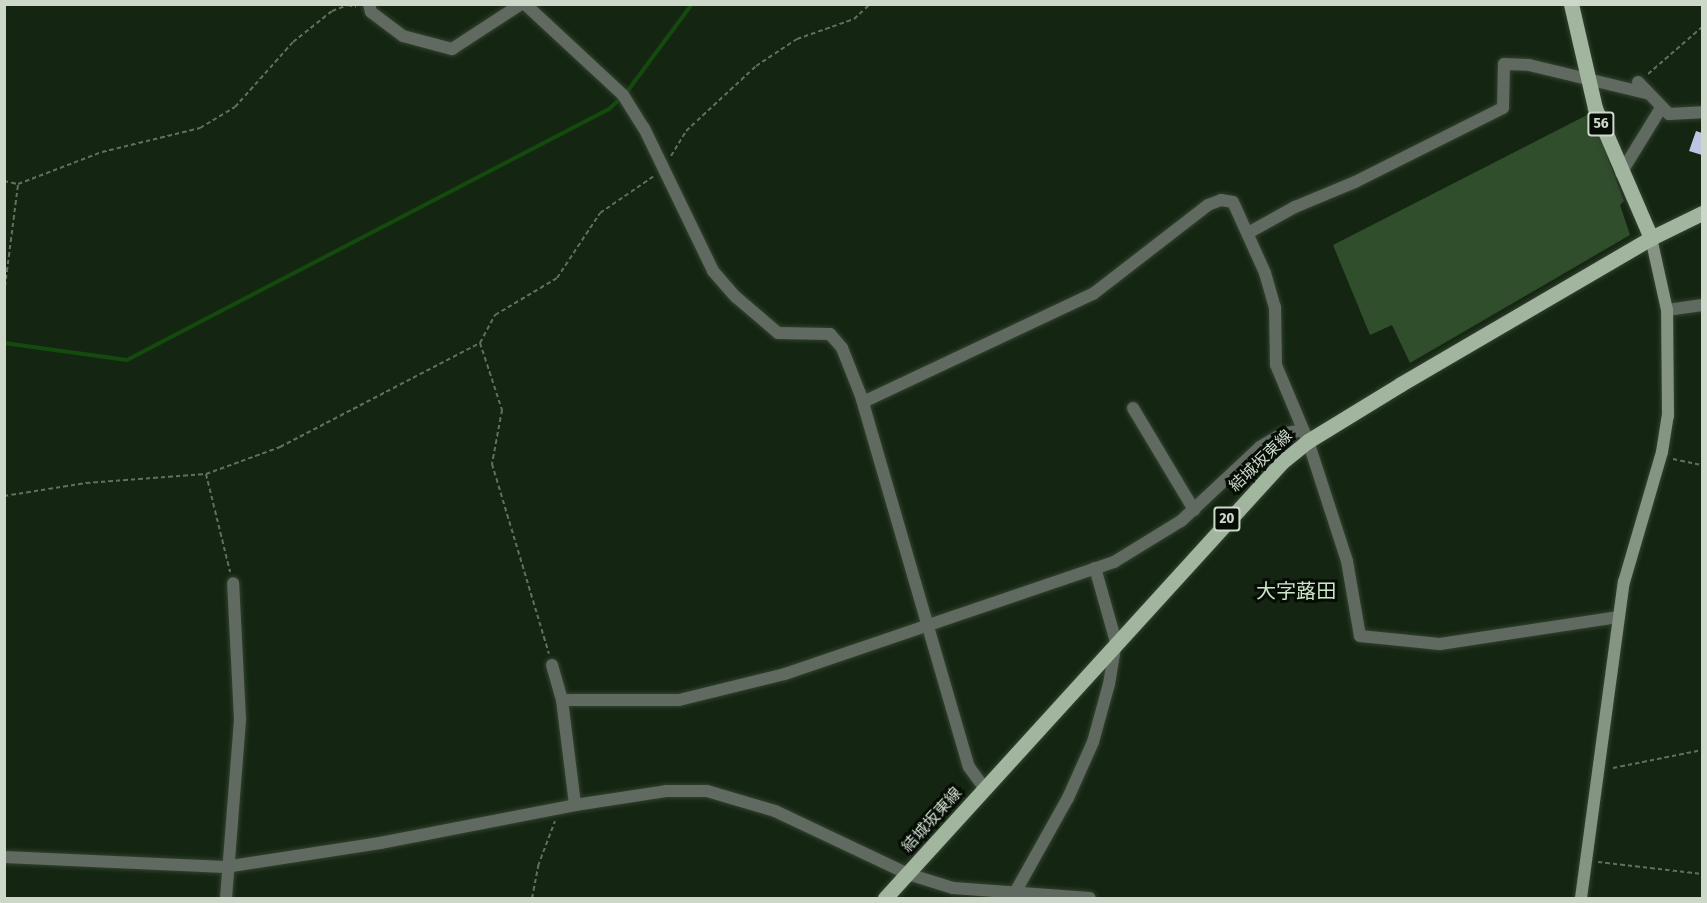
<!DOCTYPE html>
<html>
<head>
<meta charset="utf-8">
<style>
	body { margin:0 }
	#map { position:relative; width:1707px; height:903px; overflow:hidden; background:#142612; font-family:"Fira Sans Condensed","Noto Sans JP",sans-serif }
	div>[style] { position:absolute }
	.green>* { inset:0; background:#304d2c }
	.stream>* { height:4px; margin:-2px; padding:0 2px; transform-origin:2px; border-radius:2px; background:#144a0e }
	.building>* { inset:0; background:#bfc4e3 }
	.path>* { height:2px; margin-top:-1px; transform-origin:0; background:repeating-linear-gradient(90deg,#606f5e 0 4.5px,transparent 0 7.5px) }
	.roads { filter:drop-shadow(0 0 2px #324230) drop-shadow(0 0 2px #324230) }
	.street>* { height:12px; margin:-6px; padding:0 6px; transform-origin:6px; border-radius:6px; background:#616a60 }
	.secondary>* { height:12px; margin:-6px; padding:0 6px; transform-origin:6px; border-radius:6px; background:#859483 }
	.primary>* { height:15px; margin:-7.5px; padding:0 7.5px; transform-origin:7.5px; border-radius:7.5px; background:#a2b59f }
	span { translate:-50% -50%; white-space:nowrap; text-align:center; line-height:1.15; -webkit-text-stroke:6px #060d05; paint-order:stroke }
	.shield-label span { padding:2px 4px; background:#060d05; border:2px solid; border-radius:4px; -webkit-text-stroke-width:0 }
	.shield-label { font-size:15px; color:#cdd8cb; font-weight:700 }
	.street-label { font-size:16px; color:#cdd8cb }
	.quarter-label { font-size:20px; color:#cde5ca }
	.frame { position:absolute; inset:0; border:6px solid #cdd8cb; pointer-events:none }
</style>
</head>
<body>
<div id="map">
	<div class="green">
		<i style="clip-path:polygon(1591px 113px,1624px 201px,1620px 205px,1630px 235px,1410px 363px,1392px 325px,1370px 335px,1333px 245px)"></i>
	</div>
	<div class="stream">
		<i style="left:626px;top:93px;width:111px;rotate:-53.4deg"></i>
		<i style="left:4px;top:343px;width:124px;rotate:7.9deg"></i>
		<i style="left:127px;top:360px;width:543px;rotate:-27.51deg"></i>
		<i style="left:609px;top:109px;width:16px;rotate:-43deg"></i>
	</div>
	<div class="building">
		<i style="clip-path:polygon(1696px 131px,1702px 133px,1702px 155px,1689px 151px)"></i>
	</div>
	<div class="path">
		<i style="left:1648px;top:74px;width:72px;rotate:-41deg"></i>
		<i style="left:671px;top:156px;width:29px;rotate:-59deg"></i>
		<i style="left:686px;top:131px;width:96px;rotate:-42.9deg"></i>
		<i style="left:756px;top:66px;width:49px;rotate:-33.4deg"></i>
		<i style="left:797px;top:39px;width:60px;rotate:-19.3deg"></i>
		<i style="left:854px;top:19px;width:22px;rotate:-43deg"></i>
		<i style="left:4px;top:181px;width:14px;rotate:12deg"></i>
		<i style="left:18px;top:184px;width:90px;rotate:-20.9deg"></i>
		<i style="left:102px;top:152px;width:101px;rotate:-13.8deg"></i>
		<i style="left:200px;top:128px;width:41px;rotate:-31deg"></i>
		<i style="left:235px;top:107px;width:87px;rotate:-48.3deg"></i>
		<i style="left:293px;top:42px;width:50px;rotate:-38.5deg"></i>
		<i style="left:332px;top:11px;width:17px;rotate:-21deg"></i>
		<i style="left:348px;top:5px;width:8px;rotate:14deg"></i>
		<i style="left:4px;top:294px;width:111px;rotate:-82.7deg"></i>
		<i style="left:480px;top:343px;width:71px;rotate:71.8deg"></i>
		<i style="left:502px;top:410px;width:55px;rotate:100.5deg"></i>
		<i style="left:492px;top:464px;width:198px;rotate:73.3deg"></i>
		<i style="left:1673px;top:459px;width:30px;rotate:12deg"></i>
		<i style="left:206px;top:474px;width:101px;rotate:76.2deg"></i>
		<i style="left:4px;top:496px;width:83px;rotate:-9deg"></i>
		<i style="left:86px;top:483px;width:120px;rotate:-4.3deg"></i>
		<i style="left:206px;top:474px;width:79px;rotate:-20deg"></i>
		<i style="left:280px;top:447px;width:225px;rotate:-27.5deg"></i>
		<i style="left:480px;top:343px;width:32px;rotate:-62deg"></i>
		<i style="left:495px;top:315px;width:72px;rotate:-30.8deg"></i>
		<i style="left:557px;top:278px;width:78px;rotate:-56.5deg"></i>
		<i style="left:600px;top:213px;width:65px;rotate:-34.4deg"></i>
		<i style="left:1613px;top:768px;width:91px;rotate:-11.4deg"></i>
		<i style="left:1598px;top:862px;width:105px;rotate:6.6deg"></i>
		<i style="left:532px;top:898px;width:33px;rotate:-79deg"></i>
		<i style="left:538px;top:866px;width:48px;rotate:-69.3deg"></i>
	</div>
	<div class="roads">
		<div class="street">
			<i style="left:369px;top:4px;width:8px;rotate:76deg"></i>
			<i style="left:371px;top:12px;width:40px;rotate:37deg"></i>
			<i style="left:403px;top:36px;width:51px;rotate:14.9deg"></i>
			<i style="left:452px;top:49px;width:82px;rotate:-33.1deg"></i>
			<i style="left:525px;top:4px;width:134px;rotate:42.9deg"></i>
			<i style="left:623px;top:95px;width:39px;rotate:58deg"></i>
			<i style="left:644px;top:128px;width:159px;rotate:64.2deg"></i>
			<i style="left:713px;top:271px;width:35px;rotate:49deg"></i>
			<i style="left:736px;top:297px;width:55px;rotate:40.6deg"></i>
			<i style="left:778px;top:333px;width:52px;rotate:1.1deg"></i>
			<i style="left:830px;top:334px;width:18px;rotate:49deg"></i>
			<i style="left:842px;top:348px;width:52px;rotate:68.4deg"></i>
			<i style="left:861px;top:396px;width:386px;rotate:73.8deg"></i>
			<i style="left:969px;top:767px;width:26px;rotate:54deg"></i>
			<i style="left:1638px;top:82px;width:45px;rotate:45.9deg"></i>
			<i style="left:1669px;top:114px;width:33px;rotate:-3deg"></i>
			<i style="left:1621px;top:173px;width:76px;rotate:-58.4deg"></i>
			<i style="left:1248px;top:233px;width:54px;rotate:-29deg"></i>
			<i style="left:1295px;top:207px;width:65px;rotate:-22.6deg"></i>
			<i style="left:1355px;top:182px;width:165px;rotate:-26.6deg"></i>
			<i style="left:1503px;top:108px;width:44px;rotate:-88.7deg"></i>
			<i style="left:1504px;top:64px;width:25px;rotate:2deg"></i>
			<i style="left:1529px;top:65px;width:120px;rotate:13.5deg"></i>
			<i style="left:1667px;top:310px;width:35px;rotate:-8deg"></i>
			<i style="left:863px;top:402px;width:254px;rotate:-25.2deg"></i>
			<i style="left:1093px;top:294px;width:145px;rotate:-37.7deg"></i>
			<i style="left:1208px;top:205px;width:14px;rotate:-21deg"></i>
			<i style="left:1221px;top:200px;width:12px;rotate:9deg"></i>
			<i style="left:1233px;top:202px;width:78px;rotate:65.7deg"></i>
			<i style="left:1265px;top:273px;width:35px;rotate:74deg"></i>
			<i style="left:1275px;top:307px;width:58px;rotate:89deg"></i>
			<i style="left:1276px;top:365px;width:82px;rotate:67.2deg"></i>
			<i style="left:1308px;top:441px;width:126px;rotate:72deg"></i>
			<i style="left:1347px;top:561px;width:76px;rotate:80.2deg"></i>
			<i style="left:1360px;top:636px;width:80px;rotate:5.7deg"></i>
			<i style="left:1440px;top:644px;width:181px;rotate:-8.6deg"></i>
			<i style="left:1133px;top:408px;width:119px;rotate:59.1deg"></i>
			<i style="left:552px;top:665px;width:36px;rotate:74deg"></i>
			<i style="left:562px;top:700px;width:106px;rotate:82.9deg"></i>
			<i style="left:562px;top:700px;width:117px"></i>
			<i style="left:679px;top:700px;width:109px;rotate:-13.8deg"></i>
			<i style="left:785px;top:674px;width:348px;rotate:-18.8deg"></i>
			<i style="left:1114px;top:562px;width:79px;rotate:-31.5deg"></i>
			<i style="left:1181px;top:521px;width:108px;rotate:-43.1deg"></i>
			<i style="left:1260px;top:447px;width:26px;rotate:-31deg"></i>
			<i style="left:1282px;top:434px;width:21px;rotate:-11deg"></i>
			<i style="left:4px;top:857px;width:221px;rotate:2.6deg"></i>
			<i style="left:225px;top:867px;width:157px;rotate:-8.8deg"></i>
			<i style="left:380px;top:843px;width:199px;rotate:-11deg"></i>
			<i style="left:575px;top:805px;width:92px;rotate:-8.7deg"></i>
			<i style="left:666px;top:791px;width:41px"></i>
			<i style="left:707px;top:791px;width:71px;rotate:16.4deg"></i>
			<i style="left:775px;top:811px;width:147px;rotate:25.3deg"></i>
			<i style="left:908px;top:874px;width:47px;rotate:17.3deg"></i>
			<i style="left:953px;top:888px;width:137px;rotate:4.2deg"></i>
			<i style="left:226px;top:898px;width:180px;rotate:-85.5deg"></i>
			<i style="left:240px;top:719px;width:136px;rotate:-92.9deg"></i>
			<i style="left:1012px;top:898px;width:115px;rotate:-60.8deg"></i>
			<i style="left:1068px;top:798px;width:61px;rotate:-65.9deg"></i>
			<i style="left:1093px;top:742px;width:60px;rotate:-74.6deg"></i>
			<i style="left:1109px;top:684px;width:43px;rotate:-80.5deg"></i>
			<i style="left:1116px;top:642px;width:77px;rotate:-105.8deg"></i>
		</div>
		<div class="secondary">
			<i style="left:1581px;top:898px;width:319px;rotate:-82.3deg"></i>
			<i style="left:1624px;top:582px;width:135px;rotate:-73.7deg"></i>
			<i style="left:1662px;top:452px;width:36px;rotate:-81deg"></i>
			<i style="left:1668px;top:416px;width:106px;rotate:-90.5deg"></i>
			<i style="left:1667px;top:310px;width:74px;rotate:-102.5deg"></i>
		</div>
		<div class="primary">
			<i style="left:1571px;top:4px;width:107px;rotate:77deg"></i>
			<i style="left:1595px;top:108px;width:142px;rotate:66.7deg"></i>
			<i style="left:885px;top:898px;width:590px;rotate:-47.68deg"></i>
			<i style="left:1282px;top:462px;width:33px;rotate:-39deg"></i>
			<i style="left:1308px;top:441px;width:109px;rotate:-31.5deg"></i>
			<i style="left:1401px;top:384px;width:290px;rotate:-30.3deg"></i>
			<i style="left:1651px;top:238px;width:57px;rotate:-26.1deg"></i>
		</div>
	</div>
	<div class="shield-label">
		<span style="left:1601px;top:124px">56</span>
		<span style="left:1227px;top:519px">20</span>
	</div>
	<div class="street-label">
		<span style="left:1261px;top:461px;rotate:-44deg">結城坂東線</span>
		<span style="left:932px;top:820px;rotate:-48deg">結城坂東線</span>
	</div>
	<div class="quarter-label">
		<span style="left:1296px;top:591px">大字蕗田</span>
	</div>
	<div class="frame"></div>
</div>
</body>
</html>
